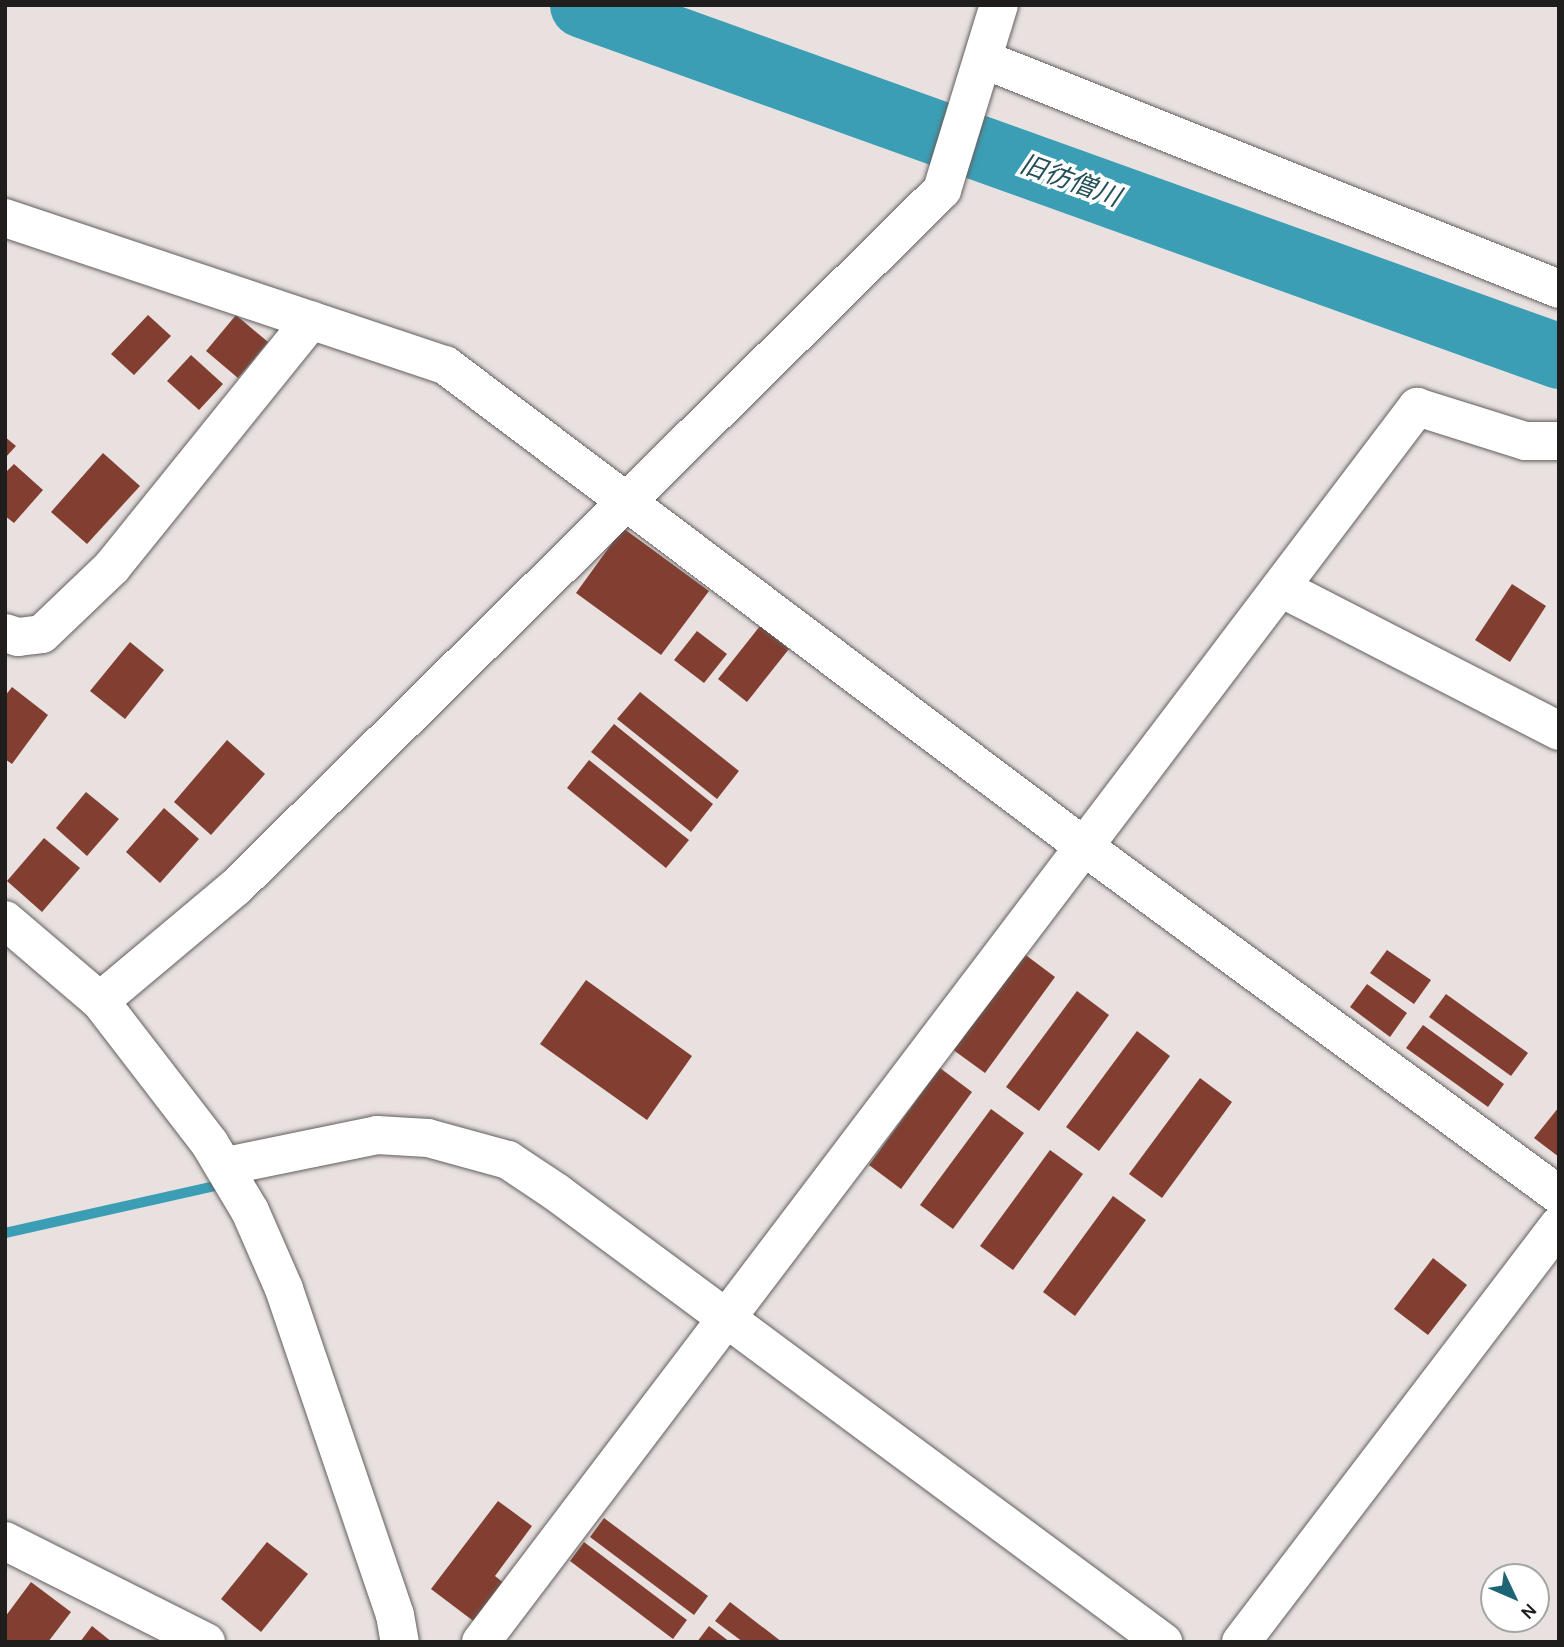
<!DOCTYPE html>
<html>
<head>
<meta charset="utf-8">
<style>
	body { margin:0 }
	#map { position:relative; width:1564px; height:1647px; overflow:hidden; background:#e8e1e0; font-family:Karla,"Noto Sans JP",sans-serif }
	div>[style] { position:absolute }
	.stream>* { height:10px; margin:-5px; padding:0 5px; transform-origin:5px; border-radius:5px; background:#3b9eb5 }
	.river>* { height:65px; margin:-32.5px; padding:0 32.5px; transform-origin:32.5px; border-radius:32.5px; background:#3b9eb5 }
	.building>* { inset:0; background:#823f31 }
	.roads { filter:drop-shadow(0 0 2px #645f5e) drop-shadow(0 0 2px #645f5e) }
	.minor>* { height:38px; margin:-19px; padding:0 19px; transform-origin:19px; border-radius:19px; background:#fff }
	span { translate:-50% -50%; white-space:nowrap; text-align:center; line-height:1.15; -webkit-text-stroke:7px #fff; paint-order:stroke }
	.water-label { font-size:26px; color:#25505a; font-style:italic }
	.frame { position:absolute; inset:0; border:7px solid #201e1d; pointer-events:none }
	.north { position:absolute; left:1480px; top:1563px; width:70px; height:70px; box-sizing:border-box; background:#fff; border:2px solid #a6a5a5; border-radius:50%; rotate:134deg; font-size:19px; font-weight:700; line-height:28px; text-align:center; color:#201e1d }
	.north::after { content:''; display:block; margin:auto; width:24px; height:32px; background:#1d6474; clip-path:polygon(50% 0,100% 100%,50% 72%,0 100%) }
</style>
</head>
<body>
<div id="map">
	<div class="stream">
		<i style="left:5px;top:1233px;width:225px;rotate:-12.6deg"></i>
	</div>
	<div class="river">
		<i style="left:582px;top:5px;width:1038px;rotate:19.76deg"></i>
	</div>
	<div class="building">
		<i style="clip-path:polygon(148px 315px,171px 336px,134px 375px,111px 354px)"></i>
		<i style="clip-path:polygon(236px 315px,268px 342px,238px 378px,206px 351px)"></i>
		<i style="clip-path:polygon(191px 355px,223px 384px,199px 410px,167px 381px)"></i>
		<i style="clip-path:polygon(5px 437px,16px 446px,5px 458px)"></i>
		<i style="clip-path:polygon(103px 453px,140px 486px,87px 544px,51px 512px)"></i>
		<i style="clip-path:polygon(14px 464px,43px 490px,14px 523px,5px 516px,5px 473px)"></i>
		<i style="clip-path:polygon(623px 528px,709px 591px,661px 655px,576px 593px)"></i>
		<i style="clip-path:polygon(1512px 584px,1546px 606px,1510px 662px,1475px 640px)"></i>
		<i style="clip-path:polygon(760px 626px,789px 649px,747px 702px,718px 679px)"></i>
		<i style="clip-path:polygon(697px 631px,727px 654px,704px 683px,674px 660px)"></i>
		<i style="clip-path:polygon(130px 642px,164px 670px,125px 719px,90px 691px)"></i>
		<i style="clip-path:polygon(12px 687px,48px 715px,12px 764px,5px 759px,5px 696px)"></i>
		<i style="clip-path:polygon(640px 692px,739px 771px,717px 799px,617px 719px)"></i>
		<i style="clip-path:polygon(614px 724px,713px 804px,691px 832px,591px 752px)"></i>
		<i style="clip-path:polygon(227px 740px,265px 774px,211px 835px,174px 802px)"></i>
		<i style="clip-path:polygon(589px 760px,689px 840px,666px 868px,567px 788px)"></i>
		<i style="clip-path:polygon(86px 792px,119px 819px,87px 856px,56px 828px)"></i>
		<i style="clip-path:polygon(164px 808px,199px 839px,160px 883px,126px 852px)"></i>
		<i style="clip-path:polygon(44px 838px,80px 868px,42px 912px,7px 881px)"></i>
		<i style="clip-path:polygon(1387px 950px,1431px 980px,1414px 1004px,1370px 973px)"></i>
		<i style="clip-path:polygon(1023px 953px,1055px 977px,985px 1073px,952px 1049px)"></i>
		<i style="clip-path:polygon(586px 980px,692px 1056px,647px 1120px,540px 1044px)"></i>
		<i style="clip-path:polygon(1367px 984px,1407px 1013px,1390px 1037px,1350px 1007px)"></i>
		<i style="clip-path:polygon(1077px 991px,1109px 1015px,1039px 1111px,1006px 1087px)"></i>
		<i style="clip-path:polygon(1446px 994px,1528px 1053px,1511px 1076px,1429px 1017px)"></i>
		<i style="clip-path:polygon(1423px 1025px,1504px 1084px,1488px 1107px,1406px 1048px)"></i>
		<i style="clip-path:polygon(1137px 1031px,1170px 1056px,1099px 1151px,1066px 1127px)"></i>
		<i style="clip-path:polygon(940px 1068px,972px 1092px,901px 1189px,869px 1165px)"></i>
		<i style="clip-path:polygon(1200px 1078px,1232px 1102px,1162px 1198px,1129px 1174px)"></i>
		<i style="clip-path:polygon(1559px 1107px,1559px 1157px,1534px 1138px)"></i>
		<i style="clip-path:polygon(991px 1109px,1024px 1133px,953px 1229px,920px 1205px)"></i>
		<i style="clip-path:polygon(1050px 1150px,1083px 1174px,1013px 1270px,980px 1246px)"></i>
		<i style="clip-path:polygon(1113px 1196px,1146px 1220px,1075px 1316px,1043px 1292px)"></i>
		<i style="clip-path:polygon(1433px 1258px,1467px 1285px,1428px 1335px,1394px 1309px)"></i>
		<i style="clip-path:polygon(498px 1501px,532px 1526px,495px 1576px,505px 1584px,476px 1623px,431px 1589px)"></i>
		<i style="clip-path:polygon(604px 1518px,708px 1596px,694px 1615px,590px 1537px)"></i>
		<i style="clip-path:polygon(267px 1542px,308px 1574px,261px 1632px,221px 1599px)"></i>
		<i style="clip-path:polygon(584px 1542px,687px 1620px,673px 1639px,570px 1561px)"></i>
		<i style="clip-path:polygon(31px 1582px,71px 1612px,48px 1642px,5px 1642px,5px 1617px)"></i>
		<i style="clip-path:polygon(730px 1602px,782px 1642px,743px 1642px,715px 1621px)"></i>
		<i style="clip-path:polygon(92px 1626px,112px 1642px,80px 1642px)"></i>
		<i style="clip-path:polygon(709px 1626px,730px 1642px,697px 1642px)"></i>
	</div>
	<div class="roads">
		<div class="minor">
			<i style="left:985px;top:60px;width:618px;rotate:21.75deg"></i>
			<i style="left:5px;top:218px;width:464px;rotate:18.5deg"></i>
			<i style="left:445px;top:365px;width:798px;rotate:37deg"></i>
			<i style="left:1082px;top:845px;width:592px;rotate:36.27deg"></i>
			<i style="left:1281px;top:588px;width:313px;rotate:27.2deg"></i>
			<i style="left:5px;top:633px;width:14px;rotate:17deg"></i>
			<i style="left:18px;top:637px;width:24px;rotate:-7deg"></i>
			<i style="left:42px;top:634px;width:97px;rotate:-43.7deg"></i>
			<i style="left:112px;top:567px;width:317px;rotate:-51.1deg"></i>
			<i style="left:5px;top:920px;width:125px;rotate:40.5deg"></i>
			<i style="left:100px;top:1001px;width:180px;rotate:52.4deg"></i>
			<i style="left:210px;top:1144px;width:78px;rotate:59.2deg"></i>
			<i style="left:250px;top:1211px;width:85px;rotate:66.4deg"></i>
			<i style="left:284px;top:1289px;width:344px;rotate:71.2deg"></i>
			<i style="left:395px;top:1615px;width:27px;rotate:80deg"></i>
			<i style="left:100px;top:1001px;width:177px;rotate:-40deg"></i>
			<i style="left:236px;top:887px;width:992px;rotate:-44.63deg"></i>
			<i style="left:942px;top:190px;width:194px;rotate:-72.9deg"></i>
			<i style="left:226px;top:1166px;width:154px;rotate:-11.6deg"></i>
			<i style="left:377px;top:1135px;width:51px;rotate:3.4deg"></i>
			<i style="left:428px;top:1138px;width:83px;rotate:15.4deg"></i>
			<i style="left:508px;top:1160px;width:58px;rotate:33.7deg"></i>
			<i style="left:556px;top:1192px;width:756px;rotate:36.55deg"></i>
			<i style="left:5px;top:1541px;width:225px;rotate:26.7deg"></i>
			<i style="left:481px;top:1642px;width:1550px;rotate:-52.84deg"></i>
			<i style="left:1417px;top:407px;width:113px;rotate:17.5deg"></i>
			<i style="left:1525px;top:441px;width:34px"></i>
			<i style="left:1241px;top:1642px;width:524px;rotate:-52.67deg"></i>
		</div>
	</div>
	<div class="water-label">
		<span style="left:1070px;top:181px;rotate:20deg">旧彷僧川</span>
	</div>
	<div class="frame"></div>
	<div class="north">N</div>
</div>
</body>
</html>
